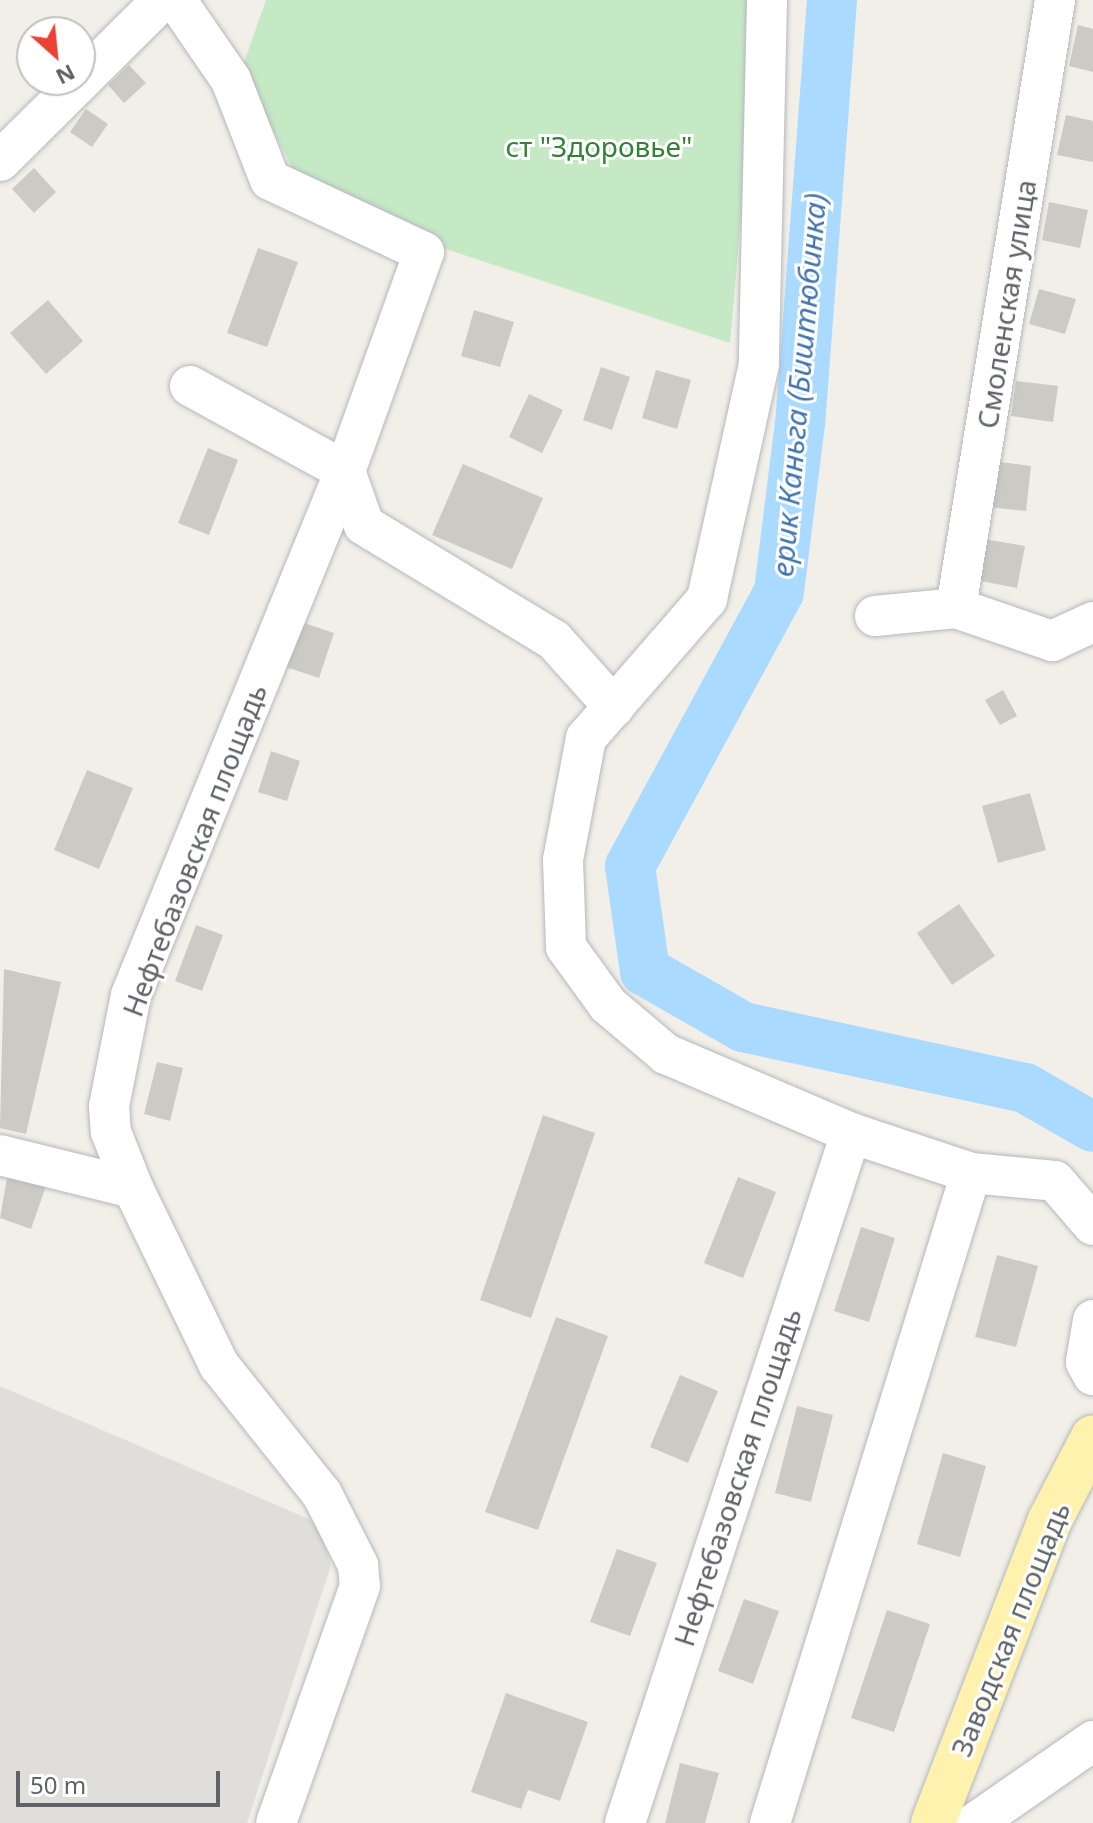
<!DOCTYPE html>
<html>
<head>
<meta charset="utf-8">
<style>
	body { margin:0 }
	#map { position:relative; width:1093px; height:1823px; overflow:hidden; background:#f1efe8; font-family:"Noto Sans",sans-serif }
	div>[style] { position:absolute }
	.industrial>* { inset:0; background:#e0deda }
	.green>* { inset:0; background:#c5e8c5 }
	.river>* { height:50px; margin:-25px; padding:0 25px; transform-origin:25px; border-radius:25px; background:#aadaff }
	.building>* { inset:0; background:#cccac5 }
	.roads { filter:drop-shadow(0 0 2px #b5b8bc) drop-shadow(0 0 2px #b5b8bc) }
	.minor>* { height:40px; margin:-20px; padding:0 20px; transform-origin:20px; border-radius:20px; background:#fff }
	.major>* { height:44px; margin:-22px; padding:0 22px; transform-origin:22px; border-radius:22px; background:#fff2af }
	span { translate:-50% -50%; white-space:nowrap; text-align:center; line-height:1.15; -webkit-text-stroke:6px #fff; paint-order:stroke }
	.park-label { font-size:28px; color:#348238 }
	.street-label { font-size:28px; color:#5f6368 }
	.water-label { font-size:30px; color:#4174aa; font-style:italic }
	.north { position:absolute; left:16px; top:16px; width:80px; height:80px; box-sizing:border-box; background:#fff; border:2px solid #bfc1c3; border-radius:50%; rotate:153deg; font-size:22px; font-weight:700; line-height:32px; text-align:center; color:#5f6368 }
	.north::after { content:''; display:block; margin:auto; width:28px; height:36px; background:#ea4335; clip-path:polygon(50% 0,100% 100%,50% 72%,0 100%) }
	.scale { position:absolute; left:16px; top:1771px; width:204px; height:36px; box-sizing:border-box; border:4px solid #5f6368; border-top:0; padding-left:10px; font-size:24px; line-height:28px; white-space:nowrap; color:#5f6368; -webkit-text-stroke:6px #fff; paint-order:stroke }
</style>
</head>
<body>
<div id="map">
	<div class="industrial">
		<i style="clip-path:polygon(0 1386px,318px 1523px,331px 1565px,247px 1823px,0 1823px)"></i>
	</div>
	<div class="green">
		<i style="clip-path:polygon(266px 0,760px 0,730px 343px,310px 204px,242px 68px)"></i>
	</div>
	<div class="river">
		<i style="left:832px;top:0;width:424px;rotate:94.3deg"></i>
		<i style="left:800px;top:423px;width:170px;rotate:97.1deg"></i>
		<i style="left:779px;top:592px;width:312px;rotate:118.5deg"></i>
		<i style="left:630px;top:866px;width:106px;rotate:81.9deg"></i>
		<i style="left:645px;top:971px;width:113px;rotate:29.7deg"></i>
		<i style="left:743px;top:1027px;width:289px;rotate:12.2deg"></i>
		<i style="left:1025px;top:1088px;width:78px;rotate:29.8deg"></i>
	</div>
	<div class="building">
		<i style="clip-path:polygon(1078px 25px,1093px 29px,1093px 72px,1069px 66px)"></i>
		<i style="clip-path:polygon(129px 65px,146px 83px,124px 103px,108px 85px)"></i>
		<i style="clip-path:polygon(86px 109px,108px 124px,92px 147px,70px 132px)"></i>
		<i style="clip-path:polygon(1066px 115px,1093px 121px,1093px 162px,1057px 155px)"></i>
		<i style="clip-path:polygon(34px 168px,56px 192px,34px 213px,12px 189px)"></i>
		<i style="clip-path:polygon(1049px 202px,1088px 210px,1080px 248px,1042px 240px)"></i>
		<i style="clip-path:polygon(258px 248px,298px 262px,267px 347px,227px 333px)"></i>
		<i style="clip-path:polygon(1039px 289px,1076px 299px,1065px 334px,1029px 324px)"></i>
		<i style="clip-path:polygon(48px 300px,83px 341px,46px 374px,10px 333px)"></i>
		<i style="clip-path:polygon(474px 310px,514px 322px,500px 367px,461px 356px)"></i>
		<i style="clip-path:polygon(601px 367px,630px 377px,612px 430px,583px 420px)"></i>
		<i style="clip-path:polygon(656px 370px,691px 380px,677px 429px,642px 418px)"></i>
		<i style="clip-path:polygon(1016px 381px,1058px 386px,1053px 422px,1011px 416px)"></i>
		<i style="clip-path:polygon(529px 394px,563px 410px,542px 453px,509px 437px)"></i>
		<i style="clip-path:polygon(208px 448px,238px 460px,209px 535px,178px 523px)"></i>
		<i style="clip-path:polygon(992px 461px,1031px 466px,1026px 511px,987px 507px)"></i>
		<i style="clip-path:polygon(463px 464px,543px 498px,512px 569px,432px 535px)"></i>
		<i style="clip-path:polygon(984px 539px,1025px 546px,1017px 588px,976px 580px)"></i>
		<i style="clip-path:polygon(301px 622px,334px 633px,319px 678px,286px 667px)"></i>
		<i style="clip-path:polygon(1003px 690px,1017px 716px,1000px 725px,985px 700px)"></i>
		<i style="clip-path:polygon(271px 751px,300px 761px,287px 801px,258px 792px)"></i>
		<i style="clip-path:polygon(87px 770px,133px 788px,99px 869px,54px 850px)"></i>
		<i style="clip-path:polygon(1030px 793px,1046px 850px,998px 863px,982px 806px)"></i>
		<i style="clip-path:polygon(959px 904px,995px 956px,952px 985px,917px 933px)"></i>
		<i style="clip-path:polygon(196px 925px,223px 935px,202px 991px,175px 981px)"></i>
		<i style="clip-path:polygon(4px 969px,61px 982px,26px 1134px,0 1128px)"></i>
		<i style="clip-path:polygon(157px 1062px,183px 1068px,170px 1121px,144px 1114px)"></i>
		<i style="clip-path:polygon(543px 1115px,595px 1133px,531px 1318px,480px 1300px)"></i>
		<i style="clip-path:polygon(8px 1172px,46px 1186px,31px 1229px,0 1218px)"></i>
		<i style="clip-path:polygon(738px 1177px,776px 1192px,743px 1278px,704px 1263px)"></i>
		<i style="clip-path:polygon(861px 1227px,895px 1238px,869px 1322px,834px 1311px)"></i>
		<i style="clip-path:polygon(997px 1255px,1038px 1266px,1016px 1347px,975px 1337px)"></i>
		<i style="clip-path:polygon(556px 1317px,608px 1336px,538px 1530px,485px 1512px)"></i>
		<i style="clip-path:polygon(680px 1375px,718px 1391px,688px 1463px,650px 1447px)"></i>
		<i style="clip-path:polygon(797px 1406px,833px 1415px,811px 1502px,775px 1493px)"></i>
		<i style="clip-path:polygon(943px 1453px,986px 1466px,960px 1557px,917px 1544px)"></i>
		<i style="clip-path:polygon(617px 1549px,657px 1563px,630px 1636px,590px 1622px)"></i>
		<i style="clip-path:polygon(744px 1599px,779px 1611px,753px 1684px,718px 1671px)"></i>
		<i style="clip-path:polygon(887px 1610px,930px 1624px,894px 1732px,851px 1718px)"></i>
		<i style="clip-path:polygon(506px 1693px,588px 1722px,560px 1801px,528px 1790px,521px 1809px,471px 1792px)"></i>
		<i style="clip-path:polygon(680px 1763px,719px 1773px,705px 1823px,665px 1823px)"></i>
	</div>
	<div class="roads">
		<div class="minor">
			<i style="left:176px;top:0;width:97px;rotate:55.5deg"></i>
			<i style="left:231px;top:80px;width:107px;rotate:68.7deg"></i>
			<i style="left:270px;top:180px;width:170px;rotate:25.1deg"></i>
			<i style="left:424px;top:252px;width:233px;rotate:109.8deg"></i>
			<i style="left:345px;top:471px;width:566px;rotate:112.21deg"></i>
			<i style="left:131px;top:995px;width:113px;rotate:101.2deg"></i>
			<i style="left:109px;top:1106px;width:26px;rotate:86deg"></i>
			<i style="left:111px;top:1132px;width:60px;rotate:68.6deg"></i>
			<i style="left:133px;top:1188px;width:197px;rotate:64.1deg"></i>
			<i style="left:219px;top:1365px;width:165px;rotate:51.4deg"></i>
			<i style="left:322px;top:1494px;width:80px;rotate:63.1deg"></i>
			<i style="left:358px;top:1565px;width:21px;rotate:85deg"></i>
			<i style="left:360px;top:1586px;width:251px;rotate:109.5deg"></i>
			<i style="left:767px;top:0;width:364px;rotate:91.3deg"></i>
			<i style="left:759px;top:364px;width:241px;rotate:102.5deg"></i>
			<i style="left:707px;top:599px;width:184px;rotate:131deg"></i>
			<i style="left:586px;top:738px;width:124px;rotate:100.7deg"></i>
			<i style="left:563px;top:860px;width:87px;rotate:88deg"></i>
			<i style="left:566px;top:947px;width:72px;rotate:54.1deg"></i>
			<i style="left:608px;top:1005px;width:76px;rotate:40.2deg"></i>
			<i style="left:666px;top:1054px;width:201px;rotate:23.1deg"></i>
			<i style="left:851px;top:1133px;width:126px;rotate:18.4deg"></i>
			<i style="left:971px;top:1173px;width:84px;rotate:5.4deg"></i>
			<i style="left:1055px;top:1181px;width:58px;rotate:49.2deg"></i>
			<i style="left:0;top:161px;width:228px;rotate:-44.8deg"></i>
			<i style="left:190px;top:386px;width:177px;rotate:28.7deg"></i>
			<i style="left:345px;top:471px;width:57px;rotate:70.6deg"></i>
			<i style="left:364px;top:525px;width:222px;rotate:31.2deg"></i>
			<i style="left:554px;top:640px;width:90px;rotate:48.2deg"></i>
			<i style="left:956px;top:608px;width:616px;rotate:-80.75deg"></i>
			<i style="left:875px;top:616px;width:81px;rotate:-5.6deg"></i>
			<i style="left:956px;top:608px;width:102px;rotate:19deg"></i>
			<i style="left:1052px;top:641px;width:45px;rotate:-24.9deg"></i>
			<i style="left:0;top:1155px;width:137px;rotate:13.9deg"></i>
			<i style="left:1093px;top:1320px;width:43px;rotate:99.5deg"></i>
			<i style="left:1086px;top:1362px;width:15px;rotate:62deg"></i>
			<i style="left:625px;top:1823px;width:726px;rotate:-71.86deg"></i>
			<i style="left:770px;top:1823px;width:680px;rotate:-72.82deg"></i>
			<i style="left:975px;top:1823px;width:144px;rotate:-34.8deg"></i>
		</div>
		<div class="major">
			<i style="left:933px;top:1823px;width:325px;rotate:-68.9deg"></i>
			<i style="left:1050px;top:1520px;width:93px;rotate:-62.6deg"></i>
		</div>
	</div>
	<div class="park-label">
		<span style="left:599px;top:146px">ст "Здоровье"</span>
	</div>
	<div class="street-label">
		<span style="left:1006px;top:304px;rotate:-81deg">Смоленская улица</span>
		<span style="left:194px;top:850px;rotate:-69deg">Нефтебазовская площадь</span>
		<span style="left:737px;top:1477px;rotate:-72deg">Нефтебазовская площадь</span>
		<span style="left:1010px;top:1629px;rotate:-68deg">Заводская площадь</span>
	</div>
	<div class="water-label">
		<span style="left:799px;top:385px;rotate:-85deg">ерик Каньга (Биштюбинка)</span>
	</div>
	<div class="north">N</div>
	<div class="scale">50 m</div>
</div>
</body>
</html>
